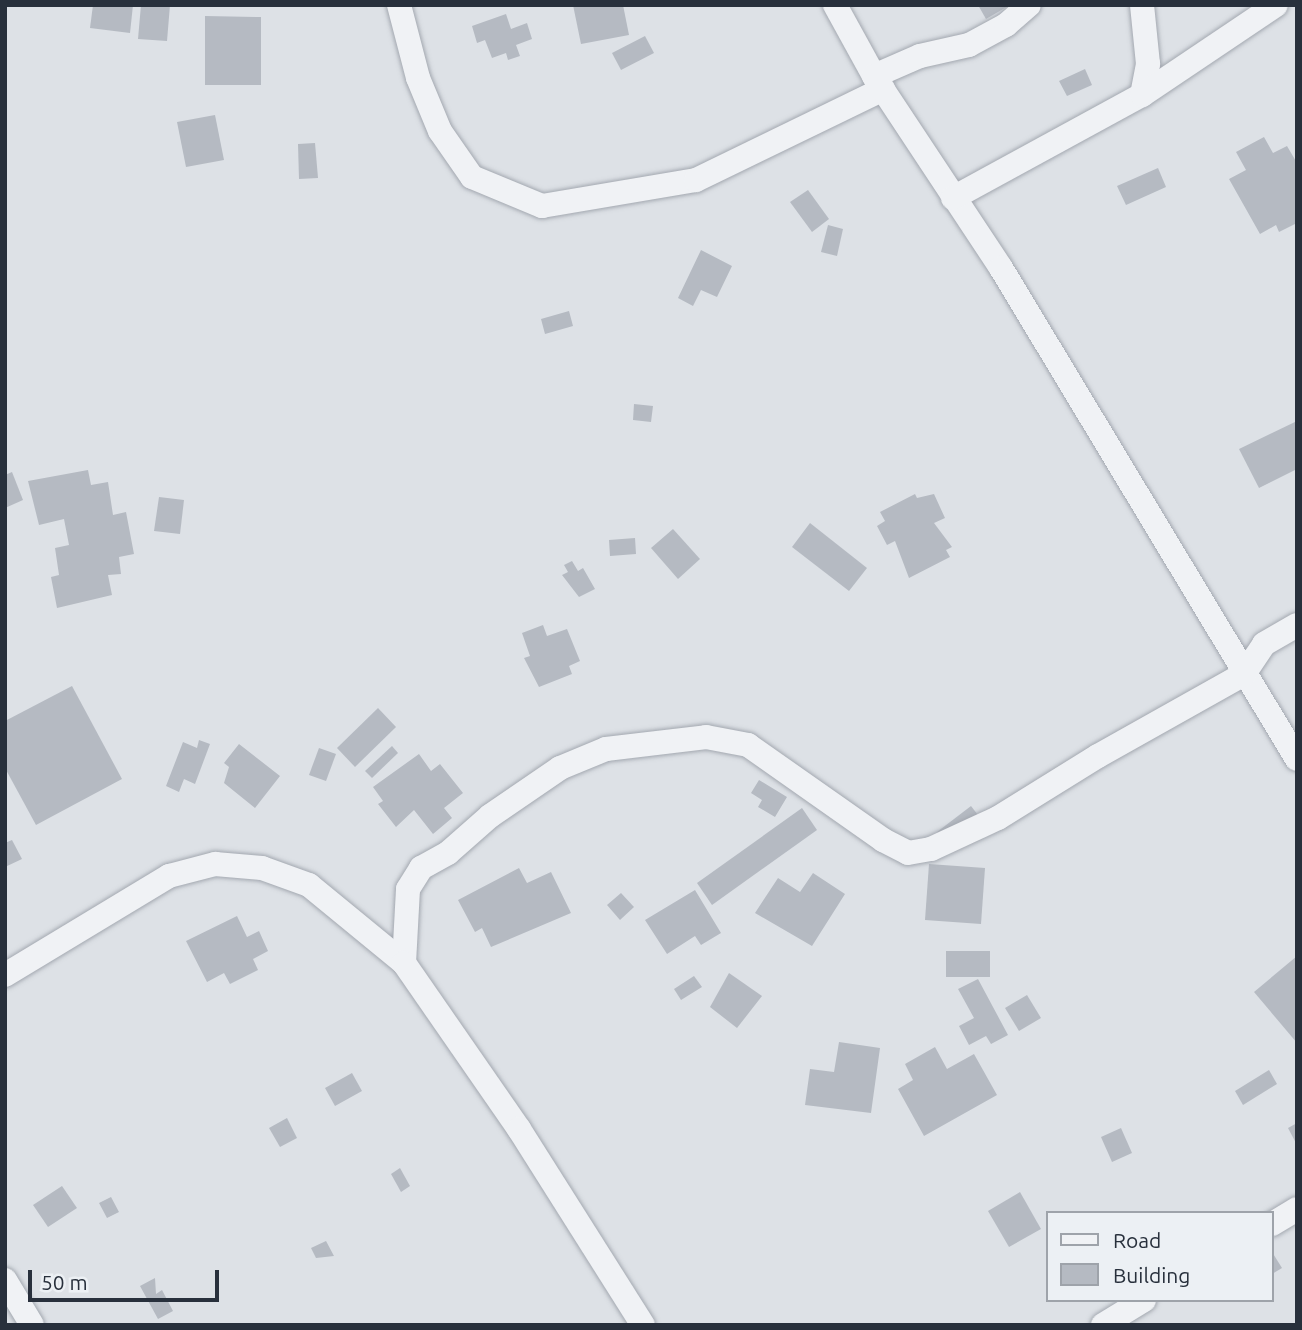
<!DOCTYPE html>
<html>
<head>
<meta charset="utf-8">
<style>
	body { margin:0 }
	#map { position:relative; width:1302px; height:1330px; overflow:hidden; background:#dde1e6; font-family:Ubuntu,sans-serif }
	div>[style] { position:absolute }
	.building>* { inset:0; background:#b5bac2 }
	.roads { filter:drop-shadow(0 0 2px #a3a8b0) drop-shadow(0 0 2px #a3a8b0) }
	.street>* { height:24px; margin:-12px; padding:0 12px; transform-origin:12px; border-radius:12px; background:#f0f2f5 }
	span { translate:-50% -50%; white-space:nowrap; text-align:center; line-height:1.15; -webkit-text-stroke:7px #ecf0f4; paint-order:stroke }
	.frame { position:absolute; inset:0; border:7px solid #28303c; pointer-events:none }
	.legend { position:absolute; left:1046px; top:1211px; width:228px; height:91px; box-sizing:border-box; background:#ecf0f4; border:2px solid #9ea3aa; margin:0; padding:9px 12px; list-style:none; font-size:21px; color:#28303c }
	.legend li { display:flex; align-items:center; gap:14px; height:35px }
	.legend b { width:35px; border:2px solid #9ea3aa }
	.scale { position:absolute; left:28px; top:1270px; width:191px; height:32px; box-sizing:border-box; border:4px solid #28303c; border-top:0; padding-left:9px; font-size:21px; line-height:24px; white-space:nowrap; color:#28303c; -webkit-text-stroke:5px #ecf0f4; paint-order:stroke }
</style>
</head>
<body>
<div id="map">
	<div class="building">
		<i style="clip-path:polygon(93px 5px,133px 5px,130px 33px,90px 28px)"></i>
		<i style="clip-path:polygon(141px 5px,170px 5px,167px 41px,138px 39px)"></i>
		<i style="clip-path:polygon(573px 5px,623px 5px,629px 35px,581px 44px)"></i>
		<i style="clip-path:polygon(978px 5px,1010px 5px,986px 19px)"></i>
		<i style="clip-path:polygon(506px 14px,511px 29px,527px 23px,532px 39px,516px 45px,520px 56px,508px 60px,506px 53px,492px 58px,485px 40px,477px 43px,472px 26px)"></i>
		<i style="clip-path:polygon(205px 16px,261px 17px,261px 85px,205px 85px)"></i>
		<i style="clip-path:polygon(645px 36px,654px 53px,621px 70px,612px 53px)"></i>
		<i style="clip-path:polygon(1085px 69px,1092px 85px,1067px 96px,1059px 81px)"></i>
		<i style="clip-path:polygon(215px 115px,224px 160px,186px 167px,177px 122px)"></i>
		<i style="clip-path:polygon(1264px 137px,1273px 153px,1287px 146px,1297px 163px,1297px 223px,1279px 232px,1276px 225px,1260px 234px,1229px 179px,1246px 170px,1236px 152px)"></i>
		<i style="clip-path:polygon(315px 143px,318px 178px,299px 179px,298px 144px)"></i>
		<i style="clip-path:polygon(1158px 168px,1166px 187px,1126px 205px,1117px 186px)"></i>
		<i style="clip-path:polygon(808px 190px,829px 219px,812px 232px,790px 202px)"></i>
		<i style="clip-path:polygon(828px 225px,843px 229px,837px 256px,821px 252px)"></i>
		<i style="clip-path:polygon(701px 250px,732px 266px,717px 297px,701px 290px,693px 306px,678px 298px)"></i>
		<i style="clip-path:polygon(569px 311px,573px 326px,545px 334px,541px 319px)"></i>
		<i style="clip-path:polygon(634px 404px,653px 406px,651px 422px,633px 420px)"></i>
		<i style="clip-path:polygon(1297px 421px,1297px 469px,1259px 488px,1239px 449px)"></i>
		<i style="clip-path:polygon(88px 470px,91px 485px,108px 482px,113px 515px,126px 512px,134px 554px,119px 557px,121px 574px,108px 575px,112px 595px,57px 608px,51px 577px,59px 575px,55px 548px,69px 545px,64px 519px,39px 525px,28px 481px)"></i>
		<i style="clip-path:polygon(12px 472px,23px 500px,5px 508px,5px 475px)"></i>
		<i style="clip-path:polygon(915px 494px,917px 498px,934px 494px,945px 518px,934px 523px,952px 547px,946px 550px,950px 557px,909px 578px,895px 541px,887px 545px,877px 526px,885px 521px,880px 512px)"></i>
		<i style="clip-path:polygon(159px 497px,184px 500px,180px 534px,154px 531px)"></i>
		<i style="clip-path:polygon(810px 523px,867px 568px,849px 591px,792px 547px)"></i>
		<i style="clip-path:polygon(673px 529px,700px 559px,678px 579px,651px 548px)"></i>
		<i style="clip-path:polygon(635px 538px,636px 554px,610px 556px,609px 540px)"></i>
		<i style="clip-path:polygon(572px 561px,578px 571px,583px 568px,595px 589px,579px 597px,562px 575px,568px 572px,564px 565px)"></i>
		<i style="clip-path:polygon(543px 625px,547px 636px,567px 629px,580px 661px,569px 666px,572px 674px,539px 687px,524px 658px,530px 656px,522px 633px)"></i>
		<i style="clip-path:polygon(72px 686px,122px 779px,36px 825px,5px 768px,5px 721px)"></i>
		<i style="clip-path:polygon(378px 708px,396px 727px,355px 767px,337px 748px)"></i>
		<i style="clip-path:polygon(199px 740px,210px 744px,195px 784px,184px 779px,179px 792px,166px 786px,183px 742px,197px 748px)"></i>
		<i style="clip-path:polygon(239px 744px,280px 776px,255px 808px,224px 783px,229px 767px,224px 763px)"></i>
		<i style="clip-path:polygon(392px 746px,398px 753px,372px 778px,365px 771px)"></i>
		<i style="clip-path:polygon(319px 748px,336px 754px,326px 781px,309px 775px)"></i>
		<i style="clip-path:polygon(419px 754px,431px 771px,440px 764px,463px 793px,444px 808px,452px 818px,433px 834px,414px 810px,396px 827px,378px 804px,383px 801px,373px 787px)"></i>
		<i style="clip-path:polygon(759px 780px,787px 797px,775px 817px,758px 807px,762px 800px,751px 793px)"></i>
		<i style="clip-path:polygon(971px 806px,978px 815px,944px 841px,937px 832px)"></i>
		<i style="clip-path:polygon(802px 808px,817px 830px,712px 905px,697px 883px)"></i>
		<i style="clip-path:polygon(12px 840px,22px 859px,5px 867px,5px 843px)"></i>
		<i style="clip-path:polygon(929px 864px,985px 868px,981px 924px,925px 920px)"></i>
		<i style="clip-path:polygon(519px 868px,527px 883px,551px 872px,571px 913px,491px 947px,482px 928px,475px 932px,458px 900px)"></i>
		<i style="clip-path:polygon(813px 873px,845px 894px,812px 946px,755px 913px,778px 878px,800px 892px)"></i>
		<i style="clip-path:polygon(695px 890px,721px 933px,701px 945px,695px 936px,667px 954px,645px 920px)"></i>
		<i style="clip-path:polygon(621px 893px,634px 907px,620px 920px,607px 905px)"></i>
		<i style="clip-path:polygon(237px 916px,247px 937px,259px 931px,268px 951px,253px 959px,258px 970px,230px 984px,224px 973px,207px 982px,186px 941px)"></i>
		<i style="clip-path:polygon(946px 951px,990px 951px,990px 977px,946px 977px)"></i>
		<i style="clip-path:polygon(1297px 956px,1297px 1043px,1254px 992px)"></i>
		<i style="clip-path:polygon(729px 973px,762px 996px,737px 1028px,710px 1007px)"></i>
		<i style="clip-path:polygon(694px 976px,702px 987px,681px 1000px,674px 989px)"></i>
		<i style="clip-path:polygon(978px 979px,1008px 1035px,991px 1044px,986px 1036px,969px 1045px,959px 1026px,974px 1018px,958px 989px)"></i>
		<i style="clip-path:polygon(1027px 995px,1041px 1018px,1019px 1031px,1005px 1008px)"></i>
		<i style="clip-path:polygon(839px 1042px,880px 1048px,871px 1113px,805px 1105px,810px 1069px,834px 1072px)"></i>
		<i style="clip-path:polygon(935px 1047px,947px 1069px,974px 1054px,997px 1095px,924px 1136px,898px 1089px,913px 1080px,905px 1064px)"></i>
		<i style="clip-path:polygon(1269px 1070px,1277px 1084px,1243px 1105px,1235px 1091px)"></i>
		<i style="clip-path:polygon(352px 1073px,362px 1091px,335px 1106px,325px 1088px)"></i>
		<i style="clip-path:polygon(287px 1118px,297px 1138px,280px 1147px,269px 1128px)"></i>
		<i style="clip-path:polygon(1297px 1123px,1297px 1145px,1288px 1128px)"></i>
		<i style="clip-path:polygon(1121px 1128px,1132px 1153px,1112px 1162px,1101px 1137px)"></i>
		<i style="clip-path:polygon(400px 1168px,410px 1186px,401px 1192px,391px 1174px)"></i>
		<i style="clip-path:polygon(62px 1186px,77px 1208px,48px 1227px,33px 1205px)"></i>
		<i style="clip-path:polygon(1020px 1192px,1041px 1229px,1009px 1247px,988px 1211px)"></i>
		<i style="clip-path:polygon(111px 1197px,119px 1212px,107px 1218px,99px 1203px)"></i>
		<i style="clip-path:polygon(326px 1241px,334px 1256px,316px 1258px,311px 1248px)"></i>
		<i style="clip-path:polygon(1272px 1252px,1282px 1268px,1272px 1274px)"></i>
		<i style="clip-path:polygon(155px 1278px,156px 1294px,162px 1290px,173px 1311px,158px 1319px,140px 1286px)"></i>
	</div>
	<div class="roads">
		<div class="street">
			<i style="left:399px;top:5px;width:75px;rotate:75.4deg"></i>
			<i style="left:418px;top:78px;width:57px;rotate:67.5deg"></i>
			<i style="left:440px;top:131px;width:56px;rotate:55.2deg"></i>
			<i style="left:472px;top:177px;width:76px;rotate:22.5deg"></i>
			<i style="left:542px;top:206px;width:156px;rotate:-9.6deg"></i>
			<i style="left:696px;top:180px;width:208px;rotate:-25.9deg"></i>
			<i style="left:835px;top:5px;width:81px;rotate:61.2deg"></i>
			<i style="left:874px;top:76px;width:230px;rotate:56.5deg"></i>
			<i style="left:1001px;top:268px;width:573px;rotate:58.92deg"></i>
			<i style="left:874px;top:76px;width:50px;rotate:-23.5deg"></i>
			<i style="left:920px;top:56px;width:50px;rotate:-12.7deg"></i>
			<i style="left:969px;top:45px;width:42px;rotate:-28.4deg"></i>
			<i style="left:1006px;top:25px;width:30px;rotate:-41deg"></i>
			<i style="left:1142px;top:95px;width:32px;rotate:-79deg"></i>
			<i style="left:1148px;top:64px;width:59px;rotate:-95.8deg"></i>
			<i style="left:953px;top:198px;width:215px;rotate:-28.6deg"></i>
			<i style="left:1142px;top:95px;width:161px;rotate:-33.9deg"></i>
			<i style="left:404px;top:963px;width:74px;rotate:-86.9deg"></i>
			<i style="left:408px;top:889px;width:25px;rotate:-58deg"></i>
			<i style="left:421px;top:868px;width:31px;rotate:-29deg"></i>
			<i style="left:448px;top:853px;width:56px;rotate:-41.4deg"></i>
			<i style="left:490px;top:816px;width:85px;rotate:-34.4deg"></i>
			<i style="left:560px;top:768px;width:50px;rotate:-22.4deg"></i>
			<i style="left:606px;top:749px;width:101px;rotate:-6.8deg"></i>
			<i style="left:706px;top:737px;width:43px;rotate:10.8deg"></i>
			<i style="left:748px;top:745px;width:165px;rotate:35.1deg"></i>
			<i style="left:883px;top:840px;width:28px;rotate:27deg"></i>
			<i style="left:908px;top:853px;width:23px;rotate:-10deg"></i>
			<i style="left:931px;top:849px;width:74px;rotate:-24.8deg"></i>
			<i style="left:998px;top:818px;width:118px;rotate:-31.8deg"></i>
			<i style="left:1098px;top:756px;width:167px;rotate:-29.3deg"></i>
			<i style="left:1244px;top:674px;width:36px;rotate:-56deg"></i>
			<i style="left:1264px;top:644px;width:38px;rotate:-30deg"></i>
			<i style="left:5px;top:975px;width:192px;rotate:-31.1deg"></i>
			<i style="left:169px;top:876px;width:48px;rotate:-14.6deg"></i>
			<i style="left:215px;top:864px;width:47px;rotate:4.9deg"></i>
			<i style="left:262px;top:868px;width:50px;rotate:19.9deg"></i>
			<i style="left:309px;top:885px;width:123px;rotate:39.4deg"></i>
			<i style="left:404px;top:963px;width:202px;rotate:55.3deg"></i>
			<i style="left:519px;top:1129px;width:232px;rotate:57.7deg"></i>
			<i style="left:1272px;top:1224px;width:29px;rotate:-31deg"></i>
			<i style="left:5px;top:1280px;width:52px;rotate:59deg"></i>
			<i style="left:1103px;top:1325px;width:48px;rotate:-31.4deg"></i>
		</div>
	</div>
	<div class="frame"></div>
	<ul class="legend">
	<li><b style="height:9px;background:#f0f2f5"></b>Road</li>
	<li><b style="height:19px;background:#b5bac2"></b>Building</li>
	</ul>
	<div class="scale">50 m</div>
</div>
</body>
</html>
